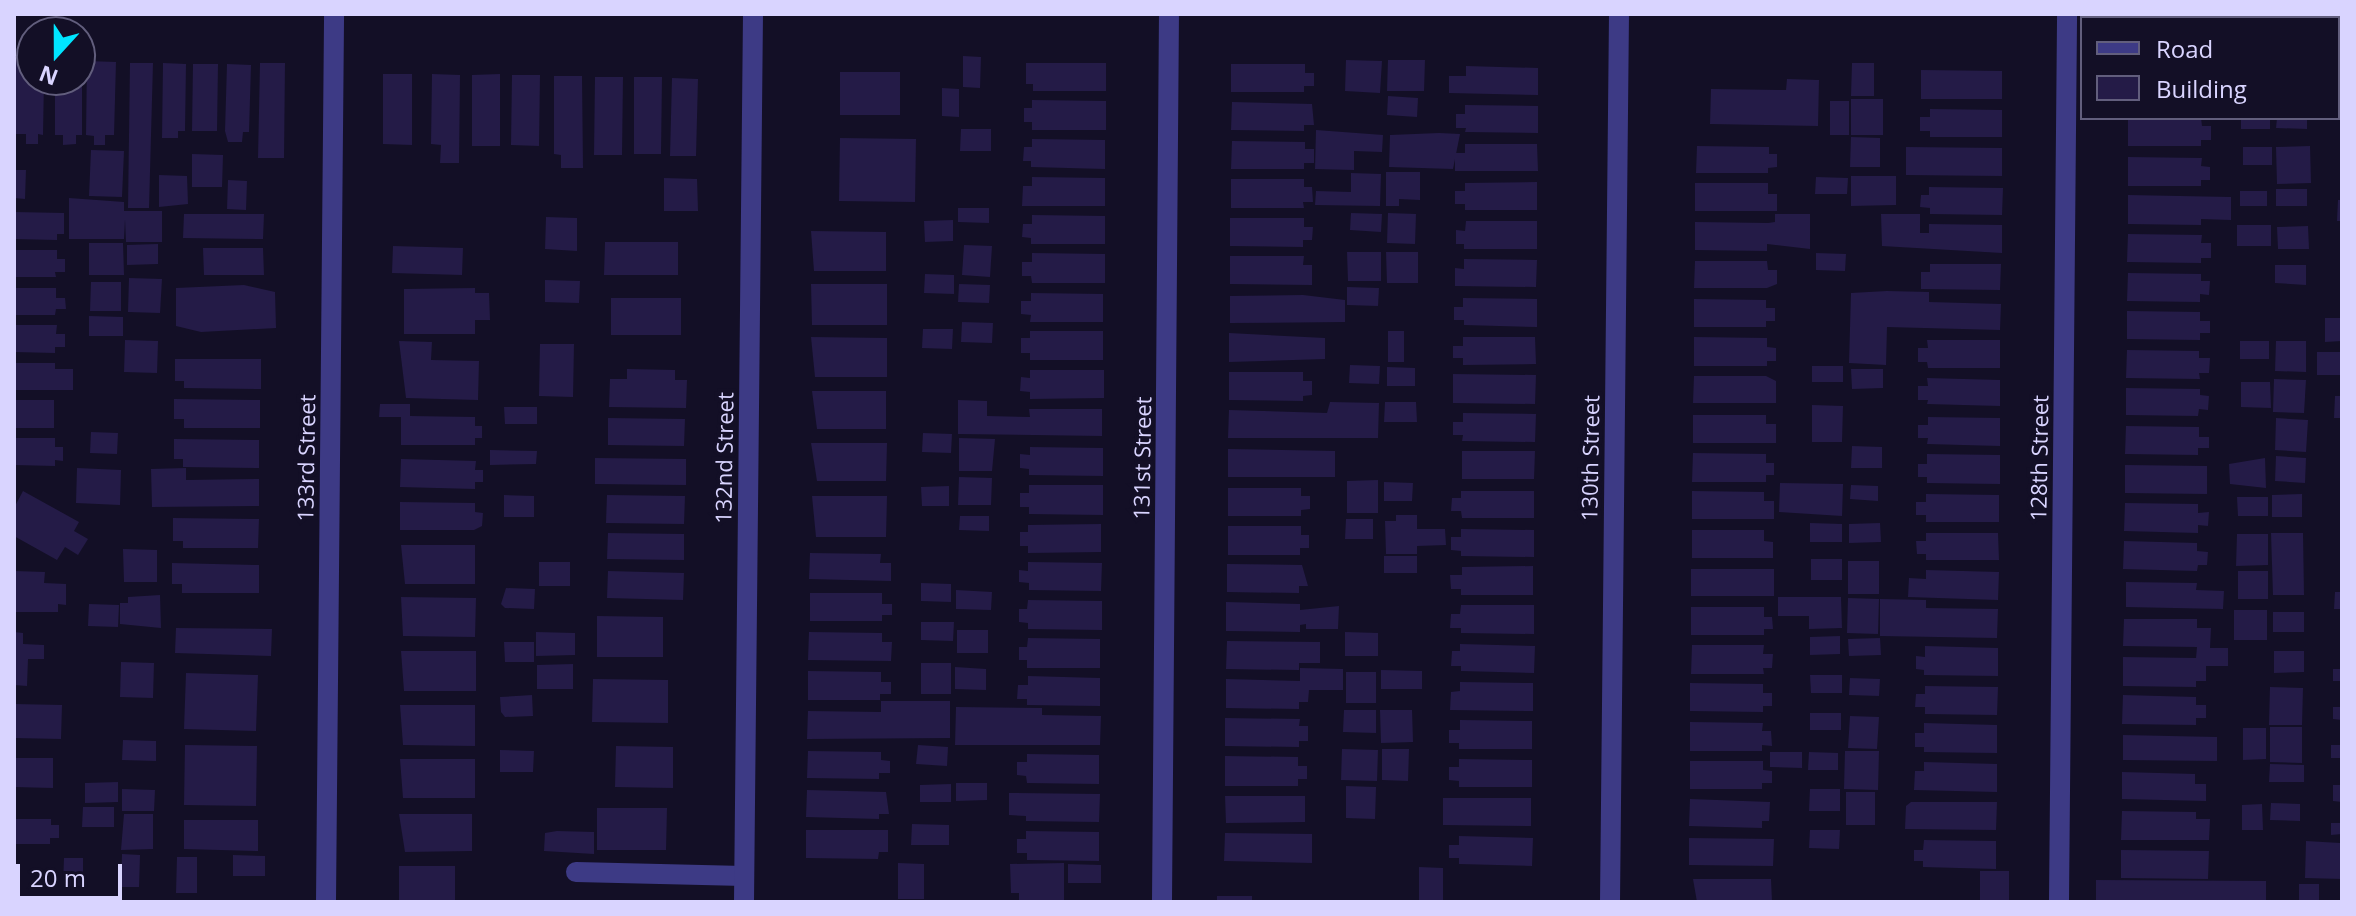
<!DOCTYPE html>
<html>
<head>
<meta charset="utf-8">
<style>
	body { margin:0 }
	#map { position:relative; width:2356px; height:916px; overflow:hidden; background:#130f26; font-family:"Open Sans",sans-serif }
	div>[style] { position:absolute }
	.building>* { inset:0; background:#241b47 }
	.minor>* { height:20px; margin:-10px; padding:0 10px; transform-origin:10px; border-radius:10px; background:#3d3a85 }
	span { translate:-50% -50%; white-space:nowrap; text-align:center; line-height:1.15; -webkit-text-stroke:8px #130f26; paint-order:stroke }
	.street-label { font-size:22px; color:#d9d4ff }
	.frame { position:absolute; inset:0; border:16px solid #d9d4ff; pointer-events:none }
	.legend { position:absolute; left:2080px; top:16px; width:260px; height:104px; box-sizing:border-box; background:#130f26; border:2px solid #625e7d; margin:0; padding:10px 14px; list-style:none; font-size:24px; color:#d9d4ff }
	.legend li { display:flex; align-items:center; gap:16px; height:40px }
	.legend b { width:40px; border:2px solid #625e7d }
	.north { position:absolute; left:16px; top:16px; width:80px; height:80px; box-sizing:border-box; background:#130f26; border:2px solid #625e7d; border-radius:50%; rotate:201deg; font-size:22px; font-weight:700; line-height:32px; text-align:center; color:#d9d4ff }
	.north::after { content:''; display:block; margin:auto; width:28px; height:36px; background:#00e5ff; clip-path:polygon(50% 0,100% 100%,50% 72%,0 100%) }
	.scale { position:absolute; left:16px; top:864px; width:106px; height:36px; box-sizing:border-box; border:4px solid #d9d4ff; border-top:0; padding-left:10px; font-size:24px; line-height:28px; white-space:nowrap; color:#d9d4ff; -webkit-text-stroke:6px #130f26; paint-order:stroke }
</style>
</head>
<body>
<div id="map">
	<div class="building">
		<i style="clip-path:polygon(963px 56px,981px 57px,980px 88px,963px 87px)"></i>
		<i style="clip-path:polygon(16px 60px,32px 60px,32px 80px,44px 80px,43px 135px,38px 134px,38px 144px,26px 144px,26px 134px,15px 134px)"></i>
		<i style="clip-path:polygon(1346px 60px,1382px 61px,1380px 93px,1345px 91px)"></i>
		<i style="clip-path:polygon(1388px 60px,1425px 60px,1424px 91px,1387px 91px)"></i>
		<i style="clip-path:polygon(87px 61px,116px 62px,114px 135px,105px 135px,105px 145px,94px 145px,94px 136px,86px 135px)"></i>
		<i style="clip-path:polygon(130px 63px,153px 63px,149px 208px,128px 208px)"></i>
		<i style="clip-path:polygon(163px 63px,186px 64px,185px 131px,178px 131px,178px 138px,162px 138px)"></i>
		<i style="clip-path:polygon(260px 63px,285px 63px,284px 158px,258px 158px)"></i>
		<i style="clip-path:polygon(1026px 63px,1106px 63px,1106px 91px,1033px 91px,1033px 84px,1026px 84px)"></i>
		<i style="clip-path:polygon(1852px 63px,1874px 63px,1874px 96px,1851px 96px)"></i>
		<i style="clip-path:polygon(193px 64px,218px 64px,217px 131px,192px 131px)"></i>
		<i style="clip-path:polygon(227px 64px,251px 65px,249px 132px,243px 132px,242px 142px,228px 142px,225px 131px)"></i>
		<i style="clip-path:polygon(1231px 64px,1305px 64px,1305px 73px,1314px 73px,1314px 86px,1304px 86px,1304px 92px,1231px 92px)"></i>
		<i style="clip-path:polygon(1466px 66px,1538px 68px,1538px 95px,1449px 93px,1449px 76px,1466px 76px)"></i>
		<i style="clip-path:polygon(1921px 70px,2002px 71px,2002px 99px,1921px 99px)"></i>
		<i style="clip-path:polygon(840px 72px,900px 72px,900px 115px,840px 115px)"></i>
		<i style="clip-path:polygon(383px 74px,412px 74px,412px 145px,383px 144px)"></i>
		<i style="clip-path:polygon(432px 74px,460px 75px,459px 163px,440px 163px,441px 145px,431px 144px)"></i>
		<i style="clip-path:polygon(500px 74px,500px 146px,472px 146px,472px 75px)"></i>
		<i style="clip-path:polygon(512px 75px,540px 75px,539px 146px,511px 145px)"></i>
		<i style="clip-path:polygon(554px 76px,582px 76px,583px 168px,561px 168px,561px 155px,554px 154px)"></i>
		<i style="clip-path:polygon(595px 77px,623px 77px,622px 155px,594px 155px)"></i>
		<i style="clip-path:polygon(634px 77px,662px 77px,661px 154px,634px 154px)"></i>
		<i style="clip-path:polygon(672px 78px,698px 79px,696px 156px,670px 156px)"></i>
		<i style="clip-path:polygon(1787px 79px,1819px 80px,1818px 126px,1710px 124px,1711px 89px,1786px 90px)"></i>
		<i style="clip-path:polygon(55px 80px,82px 80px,82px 135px,76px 135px,76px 144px,63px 145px,63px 135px,55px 135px)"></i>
		<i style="clip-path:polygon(942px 88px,959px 89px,959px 117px,942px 116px)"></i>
		<i style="clip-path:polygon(1388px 96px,1418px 98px,1417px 117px,1387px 115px)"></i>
		<i style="clip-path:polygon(1851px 99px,1883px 99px,1883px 135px,1851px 135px)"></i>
		<i style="clip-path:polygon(1032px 100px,1106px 101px,1106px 130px,1032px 130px,1032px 122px,1024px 122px,1024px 108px,1032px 108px)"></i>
		<i style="clip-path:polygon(1830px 101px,1849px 101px,1849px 135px,1830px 135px)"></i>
		<i style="clip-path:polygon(1232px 102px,1312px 104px,1314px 125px,1304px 125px,1304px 131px,1231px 130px)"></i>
		<i style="clip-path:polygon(1465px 105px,1538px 106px,1538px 133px,1465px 132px,1466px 128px,1456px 128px,1456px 114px,1465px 114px)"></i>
		<i style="clip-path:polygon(1930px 109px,2002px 110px,2002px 137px,1930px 137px,1930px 131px,1920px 131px,1920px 117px,1930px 117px)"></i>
		<i style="clip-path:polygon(2128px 118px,2201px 118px,2202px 126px,2211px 126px,2211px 140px,2201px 140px,2201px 146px,2128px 146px)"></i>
		<i style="clip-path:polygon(2241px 118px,2270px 118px,2270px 129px,2241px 129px)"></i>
		<i style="clip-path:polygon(2277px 118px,2307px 118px,2307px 129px,2276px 128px)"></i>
		<i style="clip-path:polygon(961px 129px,991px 129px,991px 151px,960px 151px)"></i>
		<i style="clip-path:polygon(1316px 130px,1383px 135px,1382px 152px,1354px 151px,1354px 170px,1315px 169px)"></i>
		<i style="clip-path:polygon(1439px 133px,1460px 134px,1453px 169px,1389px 167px,1390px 135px)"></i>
		<i style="clip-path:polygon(1851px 137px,1880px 138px,1880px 167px,1850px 167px)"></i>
		<i style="clip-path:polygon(840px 138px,916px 139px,915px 202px,839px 201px)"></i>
		<i style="clip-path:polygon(1032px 139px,1105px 140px,1105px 169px,1031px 167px,1031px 161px,1023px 161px,1024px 147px,1032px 147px)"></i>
		<i style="clip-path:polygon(1232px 141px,1305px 142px,1305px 149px,1314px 149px,1314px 163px,1304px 163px,1304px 169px,1231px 169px)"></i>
		<i style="clip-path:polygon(1465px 144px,1537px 144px,1538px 171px,1455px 171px,1455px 153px,1465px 153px)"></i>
		<i style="clip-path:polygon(1697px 146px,1769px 147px,1769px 154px,1777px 154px,1777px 167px,1768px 168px,1768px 173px,1696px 173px)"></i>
		<i style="clip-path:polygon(2310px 146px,2311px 183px,2277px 184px,2276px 147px)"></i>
		<i style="clip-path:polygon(1906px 147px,2002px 148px,2002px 176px,1906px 175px)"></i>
		<i style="clip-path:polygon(2243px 147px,2272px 147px,2272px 165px,2243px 165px)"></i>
		<i style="clip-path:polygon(91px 150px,124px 151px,122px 197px,89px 196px)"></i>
		<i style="clip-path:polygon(192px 154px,223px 155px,222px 187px,192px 187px)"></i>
		<i style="clip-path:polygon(2128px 157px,2202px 158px,2201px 166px,2210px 167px,2210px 180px,2201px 180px,2201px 186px,2128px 186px)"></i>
		<i style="clip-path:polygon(14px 170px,26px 170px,25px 199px,14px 198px)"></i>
		<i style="clip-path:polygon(1386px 172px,1420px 172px,1420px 200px,1399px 199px,1399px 206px,1386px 206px)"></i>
		<i style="clip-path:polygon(1351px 173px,1381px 174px,1380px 206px,1315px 205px,1316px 191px,1351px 192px)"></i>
		<i style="clip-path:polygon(159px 175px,187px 176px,188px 204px,159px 207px)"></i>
		<i style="clip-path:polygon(1851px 176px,1896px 176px,1896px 205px,1851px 206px)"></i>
		<i style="clip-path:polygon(1032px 177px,1105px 178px,1105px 206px,1022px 206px,1023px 186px,1032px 186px)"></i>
		<i style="clip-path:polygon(1816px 177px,1848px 178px,1847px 194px,1815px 194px)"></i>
		<i style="clip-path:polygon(664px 178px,697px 179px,698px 211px,664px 211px)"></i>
		<i style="clip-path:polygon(1231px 179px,1304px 179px,1304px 187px,1312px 187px,1313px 202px,1303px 202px,1304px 208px,1231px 208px)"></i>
		<i style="clip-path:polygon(228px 180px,247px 181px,246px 210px,227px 209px)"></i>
		<i style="clip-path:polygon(1537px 182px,1537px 210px,1465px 210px,1465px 204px,1455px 204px,1455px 191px,1465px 191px,1465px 183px)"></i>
		<i style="clip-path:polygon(1695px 183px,1768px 183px,1768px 194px,1777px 194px,1777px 211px,1695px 211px)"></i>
		<i style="clip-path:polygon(1929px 187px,2003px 188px,2002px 215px,1930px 214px,1930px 208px,1920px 207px,1921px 195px,1929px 195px)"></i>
		<i style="clip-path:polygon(2276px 189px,2307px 189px,2307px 206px,2276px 206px)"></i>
		<i style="clip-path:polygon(2240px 191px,2267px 191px,2267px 206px,2240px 206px)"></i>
		<i style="clip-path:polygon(2128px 195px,2231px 197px,2231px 220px,2201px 219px,2201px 225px,2128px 224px)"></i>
		<i style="clip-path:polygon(69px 198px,124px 202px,124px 211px,162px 211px,162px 242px,126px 242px,125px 219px,124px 239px,69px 239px)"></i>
		<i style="clip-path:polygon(2338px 200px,2342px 200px,2342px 221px,2337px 221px)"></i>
		<i style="clip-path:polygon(958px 208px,989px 208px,989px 223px,958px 222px)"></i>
		<i style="clip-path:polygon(14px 212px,64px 213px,64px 234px,57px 234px,57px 240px,14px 239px)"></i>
		<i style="clip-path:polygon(1351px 213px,1382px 214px,1381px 232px,1350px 230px)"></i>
		<i style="clip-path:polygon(1388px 213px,1416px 214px,1415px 244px,1387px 243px)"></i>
		<i style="clip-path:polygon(184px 214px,264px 214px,263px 239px,183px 238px)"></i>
		<i style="clip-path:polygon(1775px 214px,1810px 214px,1810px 249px,1767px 244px,1767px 251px,1695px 250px,1695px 222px,1768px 223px,1775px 222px)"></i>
		<i style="clip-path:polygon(1881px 214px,1920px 214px,1920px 233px,1929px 233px,1929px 224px,2002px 225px,2002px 253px,1882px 246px)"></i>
		<i style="clip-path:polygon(1032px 215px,1105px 216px,1105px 244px,1031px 244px,1031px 238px,1022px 237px,1023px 224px,1032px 224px)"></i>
		<i style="clip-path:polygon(546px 217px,577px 218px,577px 251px,545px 249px)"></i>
		<i style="clip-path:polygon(1230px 218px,1304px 218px,1304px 227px,1313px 227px,1312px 240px,1303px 240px,1303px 247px,1230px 246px)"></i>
		<i style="clip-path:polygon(953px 220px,953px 241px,925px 242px,924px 221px)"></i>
		<i style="clip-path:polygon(1466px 221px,1537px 221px,1537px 249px,1464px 249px,1464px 244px,1456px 244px,1456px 230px,1465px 231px)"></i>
		<i style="clip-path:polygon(2237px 225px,2271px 225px,2271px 246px,2237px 246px)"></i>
		<i style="clip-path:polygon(2308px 226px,2309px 249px,2278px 249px,2277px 227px)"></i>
		<i style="clip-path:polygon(811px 231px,886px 232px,886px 271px,814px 271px)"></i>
		<i style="clip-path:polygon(2128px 234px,2202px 235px,2201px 243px,2211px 243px,2211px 258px,2201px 258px,2201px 263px,2127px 262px)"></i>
		<i style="clip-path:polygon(605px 242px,678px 242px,678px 275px,604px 275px)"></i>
		<i style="clip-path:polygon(89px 243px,123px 243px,124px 275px,89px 275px)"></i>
		<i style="clip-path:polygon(158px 244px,158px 264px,127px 265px,127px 245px)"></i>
		<i style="clip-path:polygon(964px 245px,992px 246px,990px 277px,962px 275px)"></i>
		<i style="clip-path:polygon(393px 246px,463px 248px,462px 275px,392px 273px)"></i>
		<i style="clip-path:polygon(203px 248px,263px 248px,264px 275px,204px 275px)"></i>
		<i style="clip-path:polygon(14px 250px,57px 250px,57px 259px,65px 259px,65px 272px,55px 272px,56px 277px,14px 277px)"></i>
		<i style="clip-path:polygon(1347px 252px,1381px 252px,1381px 281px,1348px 281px)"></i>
		<i style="clip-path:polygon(1386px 252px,1418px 252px,1418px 283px,1387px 283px)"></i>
		<i style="clip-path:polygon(1032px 253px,1105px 254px,1105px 283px,1032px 283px,1031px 276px,1022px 276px,1022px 262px,1032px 262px)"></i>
		<i style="clip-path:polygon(1816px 253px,1846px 254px,1845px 271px,1816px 270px)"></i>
		<i style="clip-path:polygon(1230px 256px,1304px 256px,1303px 265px,1312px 265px,1312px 285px,1230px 284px)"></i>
		<i style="clip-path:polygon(1464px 259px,1537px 260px,1536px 287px,1455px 286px,1455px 268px,1464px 269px)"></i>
		<i style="clip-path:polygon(1695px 261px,1767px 261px,1768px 270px,1777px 270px,1777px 284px,1767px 288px,1694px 288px)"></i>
		<i style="clip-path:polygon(1930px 264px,2001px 264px,2000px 290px,1921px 289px,1921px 272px,1930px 272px)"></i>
		<i style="clip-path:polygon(2275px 265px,2306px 265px,2306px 285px,2275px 283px)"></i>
		<i style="clip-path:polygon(2128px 273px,2201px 274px,2201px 281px,2210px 281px,2209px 295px,2200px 294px,2200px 302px,2127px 301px)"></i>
		<i style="clip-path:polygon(925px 274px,954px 275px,954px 294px,924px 293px)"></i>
		<i style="clip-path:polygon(129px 278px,162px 279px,160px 313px,128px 312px)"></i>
		<i style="clip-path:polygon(545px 280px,580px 281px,579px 303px,545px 302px)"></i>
		<i style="clip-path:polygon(91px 282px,121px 282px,121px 311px,90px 311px)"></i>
		<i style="clip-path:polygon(811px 284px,887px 284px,887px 325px,812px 325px)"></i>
		<i style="clip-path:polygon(959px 284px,990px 285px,989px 303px,958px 302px)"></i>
		<i style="clip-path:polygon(244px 285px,275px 292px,276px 328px,201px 332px,176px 326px,176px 288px)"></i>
		<i style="clip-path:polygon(1347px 287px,1379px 288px,1378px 306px,1347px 305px)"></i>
		<i style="clip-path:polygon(14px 288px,56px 288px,56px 298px,65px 298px,66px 309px,56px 309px,55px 315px,14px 315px)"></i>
		<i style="clip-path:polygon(475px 288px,475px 293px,489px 293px,490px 320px,475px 320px,475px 334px,404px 334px,404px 289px)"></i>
		<i style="clip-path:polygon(1887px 291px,1929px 292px,1929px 302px,2001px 304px,2000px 330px,1887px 327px,1886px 365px,1849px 363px,1851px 293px)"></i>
		<i style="clip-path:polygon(1031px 293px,1103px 294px,1103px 322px,1030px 322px,1031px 315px,1021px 314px,1021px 301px,1031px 301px)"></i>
		<i style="clip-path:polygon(1303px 295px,1345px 300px,1345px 322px,1230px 323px,1230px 296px)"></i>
		<i style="clip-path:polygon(611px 298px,681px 298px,681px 335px,611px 335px)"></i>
		<i style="clip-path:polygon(1463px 298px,1537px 299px,1537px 327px,1464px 325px,1464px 320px,1454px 320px,1454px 307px,1463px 307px)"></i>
		<i style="clip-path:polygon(1694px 299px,1766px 300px,1766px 308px,1775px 308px,1775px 321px,1766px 321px,1766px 327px,1694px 327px)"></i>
		<i style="clip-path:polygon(2127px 311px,2200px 312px,2200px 321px,2210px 321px,2210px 333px,2200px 333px,2200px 340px,2127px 339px)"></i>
		<i style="clip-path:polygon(89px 316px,123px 317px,123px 336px,89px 336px)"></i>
		<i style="clip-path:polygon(2325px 318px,2342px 318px,2342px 341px,2325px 342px)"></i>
		<i style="clip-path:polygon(962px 322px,993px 323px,992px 343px,961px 342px)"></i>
		<i style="clip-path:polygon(14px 325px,57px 325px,56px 334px,65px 334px,65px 347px,55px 347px,55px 353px,14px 352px)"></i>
		<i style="clip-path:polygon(923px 329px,953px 329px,952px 349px,922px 348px)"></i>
		<i style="clip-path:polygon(1030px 331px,1103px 331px,1103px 360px,1030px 360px,1030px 353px,1021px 353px,1021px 338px,1030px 338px)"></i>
		<i style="clip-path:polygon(1388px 331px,1404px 331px,1404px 362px,1388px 362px)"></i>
		<i style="clip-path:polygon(1229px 333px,1325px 338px,1325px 359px,1229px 362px)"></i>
		<i style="clip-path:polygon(811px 337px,887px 338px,887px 377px,815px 377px)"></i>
		<i style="clip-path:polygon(1463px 337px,1535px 337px,1536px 364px,1463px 365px,1463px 358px,1453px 358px,1453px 346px,1463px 346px)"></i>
		<i style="clip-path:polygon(1694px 337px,1767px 338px,1767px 347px,1776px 348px,1776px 361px,1767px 361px,1767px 366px,1694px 366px)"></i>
		<i style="clip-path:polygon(125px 340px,158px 341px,157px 373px,124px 372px)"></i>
		<i style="clip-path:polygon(1927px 340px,2000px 340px,2000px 368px,1928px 368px,1927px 362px,1918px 362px,1918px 348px,1928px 348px)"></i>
		<i style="clip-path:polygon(399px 341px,432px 342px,431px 360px,479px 361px,478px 400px,406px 398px)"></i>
		<i style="clip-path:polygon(2240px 341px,2269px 341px,2269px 359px,2240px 359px)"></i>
		<i style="clip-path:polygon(2276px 341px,2306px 341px,2306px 372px,2275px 371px)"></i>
		<i style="clip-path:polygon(540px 344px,574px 344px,573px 397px,539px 396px)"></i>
		<i style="clip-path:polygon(2127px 350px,2199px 351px,2199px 358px,2210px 358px,2209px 373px,2199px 373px,2200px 379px,2126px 378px)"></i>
		<i style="clip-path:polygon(2317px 352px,2342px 352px,2342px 375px,2317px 375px)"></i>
		<i style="clip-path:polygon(175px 359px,261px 359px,261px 389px,184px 388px,184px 381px,175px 381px)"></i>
		<i style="clip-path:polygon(14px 363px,55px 363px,55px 369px,73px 369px,73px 390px,14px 390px)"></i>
		<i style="clip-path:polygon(1350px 365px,1380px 366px,1379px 384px,1349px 383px)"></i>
		<i style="clip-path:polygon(1812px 366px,1843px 366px,1843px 382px,1812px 382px)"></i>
		<i style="clip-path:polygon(1387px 367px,1415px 368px,1415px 386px,1387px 386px)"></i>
		<i style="clip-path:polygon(627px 369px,675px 370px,675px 380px,687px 380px,686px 408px,609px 407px,610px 379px,627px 379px)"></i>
		<i style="clip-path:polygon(1851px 369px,1883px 369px,1883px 388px,1852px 389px)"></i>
		<i style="clip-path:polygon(1030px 370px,1104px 370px,1104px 398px,1030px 399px,1030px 392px,1020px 391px,1021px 377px,1030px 378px)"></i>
		<i style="clip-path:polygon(1229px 372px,1303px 372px,1303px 381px,1312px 381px,1312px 395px,1303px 396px,1303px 401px,1229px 400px)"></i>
		<i style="clip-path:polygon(1453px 374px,1536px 375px,1535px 404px,1453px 403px)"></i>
		<i style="clip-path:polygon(1694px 376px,1766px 376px,1776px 381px,1776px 403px,1693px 403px)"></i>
		<i style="clip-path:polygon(1927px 378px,2000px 380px,2000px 406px,1927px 404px,1928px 400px,1918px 400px,1918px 386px,1928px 386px)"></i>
		<i style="clip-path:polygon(2274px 379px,2306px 380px,2304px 413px,2273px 412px)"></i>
		<i style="clip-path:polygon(2241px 382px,2270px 382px,2271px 408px,2241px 407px)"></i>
		<i style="clip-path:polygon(2126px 388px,2200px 389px,2200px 395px,2209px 396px,2208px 410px,2199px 409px,2198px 416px,2126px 415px)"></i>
		<i style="clip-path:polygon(812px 391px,886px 391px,886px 429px,817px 429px)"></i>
		<i style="clip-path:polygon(2335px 396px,2342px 396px,2342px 418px,2334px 418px)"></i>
		<i style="clip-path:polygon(174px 399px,260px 400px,260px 428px,184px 428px,184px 419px,174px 419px)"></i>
		<i style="clip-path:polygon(14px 400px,54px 400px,54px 428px,14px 428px)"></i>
		<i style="clip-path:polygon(958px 400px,987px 401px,987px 416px,1030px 417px,1029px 409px,1102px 409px,1102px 436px,958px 434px)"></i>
		<i style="clip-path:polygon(1330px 402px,1379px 403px,1378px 438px,1228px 438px,1229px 410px,1327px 413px)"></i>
		<i style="clip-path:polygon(1385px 402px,1416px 402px,1417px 422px,1384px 422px)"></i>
		<i style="clip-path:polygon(380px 404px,410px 404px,410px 416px,475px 417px,475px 426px,482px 426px,482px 438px,475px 438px,475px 445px,401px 445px,401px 417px,379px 417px)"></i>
		<i style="clip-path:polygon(1812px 405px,1843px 406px,1842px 442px,1812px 442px)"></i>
		<i style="clip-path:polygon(504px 407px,537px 407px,537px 424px,505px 424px)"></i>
		<i style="clip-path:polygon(1463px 413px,1536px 414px,1535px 442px,1462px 441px,1463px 435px,1453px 435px,1453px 422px,1463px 422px)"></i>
		<i style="clip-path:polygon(1693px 415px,1766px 415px,1766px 424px,1776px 424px,1776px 443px,1693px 443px)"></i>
		<i style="clip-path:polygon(1928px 417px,2000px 418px,2000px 446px,1927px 444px,1928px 438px,1918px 438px,1918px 425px,1928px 425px)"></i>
		<i style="clip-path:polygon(608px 418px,685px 419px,684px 446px,608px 445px)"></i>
		<i style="clip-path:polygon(2276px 418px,2308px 420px,2306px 452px,2275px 450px)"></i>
		<i style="clip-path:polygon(2126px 426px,2199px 427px,2199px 437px,2209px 437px,2209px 448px,2198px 448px,2198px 455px,2125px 454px)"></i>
		<i style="clip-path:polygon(91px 432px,118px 433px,117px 454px,90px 453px)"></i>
		<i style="clip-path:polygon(923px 433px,952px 434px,951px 453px,922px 452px)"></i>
		<i style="clip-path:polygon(14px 438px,55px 438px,55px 447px,63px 447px,63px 461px,55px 460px,55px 466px,14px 465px)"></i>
		<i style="clip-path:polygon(959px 438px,995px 439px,992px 471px,959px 471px)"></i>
		<i style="clip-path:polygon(174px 439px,259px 440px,259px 468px,183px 467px,183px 459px,174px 459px)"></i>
		<i style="clip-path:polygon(811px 443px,887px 443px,886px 481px,817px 481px)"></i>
		<i style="clip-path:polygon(1852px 446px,1882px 447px,1882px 468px,1851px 468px)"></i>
		<i style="clip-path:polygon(1030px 447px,1103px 448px,1103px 476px,1029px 475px,1029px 469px,1020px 468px,1020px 454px,1030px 455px)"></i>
		<i style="clip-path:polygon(1228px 449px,1335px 451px,1335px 477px,1228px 477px)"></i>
		<i style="clip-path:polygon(490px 450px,537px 451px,536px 464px,490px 465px)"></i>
		<i style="clip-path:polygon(1462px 451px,1535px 451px,1534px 479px,1462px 479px)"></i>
		<i style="clip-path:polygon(1693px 453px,1766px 454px,1766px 463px,1774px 463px,1774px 475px,1766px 475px,1766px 482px,1692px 482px)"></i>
		<i style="clip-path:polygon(1927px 454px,2000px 455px,2000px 484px,1927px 483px,1927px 477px,1918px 477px,1918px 464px,1927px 464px)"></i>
		<i style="clip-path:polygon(2276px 456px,2306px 458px,2305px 483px,2275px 481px)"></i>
		<i style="clip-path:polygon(595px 458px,686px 459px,686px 485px,595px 484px)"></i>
		<i style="clip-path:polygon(2265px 458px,2266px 488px,2230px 484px,2229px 464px)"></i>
		<i style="clip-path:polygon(401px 459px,476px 461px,475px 470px,483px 470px,483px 482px,475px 482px,475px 489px,400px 487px)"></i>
		<i style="clip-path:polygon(2125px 465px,2207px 466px,2207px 494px,2125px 493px)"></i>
		<i style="clip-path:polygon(77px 468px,121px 470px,120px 505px,76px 503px)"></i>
		<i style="clip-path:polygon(186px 468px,186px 480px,259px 479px,259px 506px,152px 507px,151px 469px)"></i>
		<i style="clip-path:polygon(959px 477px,992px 478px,991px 505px,958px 505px)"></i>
		<i style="clip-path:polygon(1378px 480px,1378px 513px,1347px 513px,1347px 481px)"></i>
		<i style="clip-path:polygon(1384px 482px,1413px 483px,1412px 501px,1384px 501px)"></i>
		<i style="clip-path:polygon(1780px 483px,1843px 484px,1842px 516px,1779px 512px)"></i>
		<i style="clip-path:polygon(1029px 485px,1103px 485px,1103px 515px,1029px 514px,1029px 507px,1020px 507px,1020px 493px,1029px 493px)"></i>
		<i style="clip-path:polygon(1851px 485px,1878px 486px,1878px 501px,1850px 499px)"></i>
		<i style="clip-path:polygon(949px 486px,949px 506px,922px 506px,921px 487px)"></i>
		<i style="clip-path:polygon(1228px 488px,1301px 488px,1301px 496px,1310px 496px,1310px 509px,1301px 510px,1301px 516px,1228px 516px)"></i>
		<i style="clip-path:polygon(23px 491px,79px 522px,74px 531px,88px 539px,78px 555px,65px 547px,57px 560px,14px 536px,14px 508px)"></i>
		<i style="clip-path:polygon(1461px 491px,1534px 491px,1534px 518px,1462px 518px,1461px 511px,1451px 511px,1452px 498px,1461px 498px)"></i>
		<i style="clip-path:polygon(1692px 491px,1764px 492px,1764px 501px,1774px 501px,1774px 519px,1692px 519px)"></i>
		<i style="clip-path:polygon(1926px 494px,1999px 495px,1999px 522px,1926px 522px,1926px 515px,1916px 515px,1916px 502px,1926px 502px)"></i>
		<i style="clip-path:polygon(2302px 494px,2302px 517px,2272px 517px,2272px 495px)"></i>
		<i style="clip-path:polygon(504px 495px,534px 496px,534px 517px,504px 517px)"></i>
		<i style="clip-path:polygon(607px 495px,685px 496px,684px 524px,606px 523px)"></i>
		<i style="clip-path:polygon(812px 496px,887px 496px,886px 537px,816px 537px)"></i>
		<i style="clip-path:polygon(2237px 497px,2268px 497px,2268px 516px,2238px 516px)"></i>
		<i style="clip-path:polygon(400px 502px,475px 503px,475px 512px,483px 513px,482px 526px,474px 530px,400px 530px)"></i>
		<i style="clip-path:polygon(2125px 503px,2198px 504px,2198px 513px,2209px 512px,2208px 526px,2198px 525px,2198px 533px,2124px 531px)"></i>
		<i style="clip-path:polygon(1396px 515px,1417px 515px,1417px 529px,1445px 529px,1446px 545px,1417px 546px,1417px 554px,1386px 554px,1385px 521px,1396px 521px)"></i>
		<i style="clip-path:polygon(960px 516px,989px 516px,989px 531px,959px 530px)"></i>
		<i style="clip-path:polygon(173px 518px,259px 519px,258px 548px,183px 548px,183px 541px,173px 541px)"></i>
		<i style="clip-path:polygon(1346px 519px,1373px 519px,1373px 539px,1345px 539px)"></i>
		<i style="clip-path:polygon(1810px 523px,1842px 524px,1842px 542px,1810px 542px)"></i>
		<i style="clip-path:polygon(1880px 523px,1881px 542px,1849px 543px,1849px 524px)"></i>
		<i style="clip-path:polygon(1101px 524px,1101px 552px,1028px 553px,1028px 546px,1020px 546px,1020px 532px,1028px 532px,1028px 525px)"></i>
		<i style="clip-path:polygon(1228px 526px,1301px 526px,1301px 535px,1309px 535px,1309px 548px,1300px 548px,1300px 555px,1228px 555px)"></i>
		<i style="clip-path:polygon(1461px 529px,1534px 530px,1534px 557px,1461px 556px,1461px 551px,1451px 550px,1451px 537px,1461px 537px)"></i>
		<i style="clip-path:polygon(1692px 530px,1764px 530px,1764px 541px,1773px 542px,1773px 558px,1692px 558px)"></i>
		<i style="clip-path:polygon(608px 533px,684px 534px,684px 560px,607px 559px)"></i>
		<i style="clip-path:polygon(1926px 533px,1998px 533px,1999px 560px,1926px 560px,1926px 554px,1917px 554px,1916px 541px,1926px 541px)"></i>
		<i style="clip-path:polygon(2271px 533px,2303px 533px,2304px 595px,2273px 595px)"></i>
		<i style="clip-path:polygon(2237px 534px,2268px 534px,2268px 565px,2236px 566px)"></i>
		<i style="clip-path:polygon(2124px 541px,2197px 543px,2197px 551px,2208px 552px,2207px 565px,2198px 565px,2197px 571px,2123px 569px)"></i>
		<i style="clip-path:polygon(401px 545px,475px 545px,475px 584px,405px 584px)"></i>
		<i style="clip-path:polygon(123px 549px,157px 550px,157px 582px,124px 582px)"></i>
		<i style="clip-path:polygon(810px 553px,881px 554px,880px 563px,891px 563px,891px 581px,809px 579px)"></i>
		<i style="clip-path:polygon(1384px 556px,1417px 556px,1417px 573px,1384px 573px)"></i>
		<i style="clip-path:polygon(1811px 559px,1842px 559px,1842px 580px,1811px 580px)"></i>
		<i style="clip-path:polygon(1848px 561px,1879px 561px,1879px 594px,1848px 594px)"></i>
		<i style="clip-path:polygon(539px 562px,570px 562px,570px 586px,539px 586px)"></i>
		<i style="clip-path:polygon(1028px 562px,1102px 563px,1101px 591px,1029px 590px,1029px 583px,1019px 582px,1019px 570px,1028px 571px)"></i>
		<i style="clip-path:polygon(172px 563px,259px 565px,259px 593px,182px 593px,182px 584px,172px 584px)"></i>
		<i style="clip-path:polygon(1227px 564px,1302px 565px,1308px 586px,1299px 586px,1299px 593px,1227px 592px)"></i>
		<i style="clip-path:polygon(1533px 566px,1533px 595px,1461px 595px,1461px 589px,1451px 589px,1450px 575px,1462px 575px,1462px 567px)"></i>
		<i style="clip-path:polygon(1691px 569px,1774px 569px,1774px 596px,1691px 596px)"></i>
		<i style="clip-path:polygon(1926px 570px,1999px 572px,1998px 600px,1908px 597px,1909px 578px,1926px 579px)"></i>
		<i style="clip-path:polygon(14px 571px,45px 572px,44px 583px,66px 584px,66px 605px,58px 604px,58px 612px,14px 612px)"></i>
		<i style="clip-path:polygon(608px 571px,684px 573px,683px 600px,607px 598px)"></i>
		<i style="clip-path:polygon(2238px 571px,2268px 571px,2268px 599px,2238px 599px)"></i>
		<i style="clip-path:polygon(2126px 582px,2197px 583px,2196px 590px,2224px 591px,2223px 609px,2126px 607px)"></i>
		<i style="clip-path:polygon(921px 583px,951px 584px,951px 602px,921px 601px)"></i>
		<i style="clip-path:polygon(506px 588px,535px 589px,534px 609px,505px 608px,501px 604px)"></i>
		<i style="clip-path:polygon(956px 590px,992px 592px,991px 610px,956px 609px)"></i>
		<i style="clip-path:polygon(2335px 592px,2342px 592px,2342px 609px,2334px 609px)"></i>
		<i style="clip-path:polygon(810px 593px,882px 593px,882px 604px,892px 604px,892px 615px,882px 615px,882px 621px,810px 621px)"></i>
		<i style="clip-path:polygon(160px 595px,161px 628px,120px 624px,120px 603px,128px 603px,128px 597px)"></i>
		<i style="clip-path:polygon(401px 597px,476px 598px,475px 637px,403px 636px)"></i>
		<i style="clip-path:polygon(1778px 597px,1841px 597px,1842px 628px,1809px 629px,1809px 616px,1778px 616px)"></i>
		<i style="clip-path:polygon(1848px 598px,1879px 599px,1878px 634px,1847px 633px)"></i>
		<i style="clip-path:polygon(1880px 599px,1926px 600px,1926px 608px,1998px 609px,1997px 638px,1880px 636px)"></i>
		<i style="clip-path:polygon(1028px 600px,1102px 601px,1102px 630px,1028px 629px,1028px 623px,1019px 622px,1019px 609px,1027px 609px)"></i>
		<i style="clip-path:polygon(1226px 602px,1300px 604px,1300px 610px,1339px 606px,1338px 629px,1306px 629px,1306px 624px,1300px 625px,1300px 632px,1226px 631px)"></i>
		<i style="clip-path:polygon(89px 604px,119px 605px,118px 627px,88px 626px)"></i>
		<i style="clip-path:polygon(1461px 605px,1534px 605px,1534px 634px,1461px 633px,1461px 628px,1450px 628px,1451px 614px,1460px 614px)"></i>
		<i style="clip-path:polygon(1691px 607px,1764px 607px,1764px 617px,1772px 617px,1773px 629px,1764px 629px,1764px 635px,1691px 635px)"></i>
		<i style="clip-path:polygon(2234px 610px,2267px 610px,2267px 640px,2234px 640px)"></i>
		<i style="clip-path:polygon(2273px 612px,2304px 612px,2304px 632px,2273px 632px)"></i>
		<i style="clip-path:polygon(597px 616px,663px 617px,663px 657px,597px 657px)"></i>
		<i style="clip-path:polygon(2124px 619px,2197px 619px,2197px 628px,2211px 628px,2210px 648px,2228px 648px,2228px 666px,2206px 666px,2206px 681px,2196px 681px,2196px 687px,2123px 686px,2123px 657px,2196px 658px,2197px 647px,2123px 646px)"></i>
		<i style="clip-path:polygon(921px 622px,954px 622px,953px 641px,921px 640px)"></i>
		<i style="clip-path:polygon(176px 628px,272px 629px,271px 656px,175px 653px)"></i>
		<i style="clip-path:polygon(957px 630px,988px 630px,988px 653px,957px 653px)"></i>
		<i style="clip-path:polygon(14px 632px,23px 633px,23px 644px,44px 645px,44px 659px,28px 659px,27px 686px,14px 685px)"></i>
		<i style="clip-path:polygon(536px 632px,575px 633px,575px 655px,536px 656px)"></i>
		<i style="clip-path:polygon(809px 632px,882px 633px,882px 642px,892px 642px,891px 661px,808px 660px)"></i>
		<i style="clip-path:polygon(1345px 632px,1378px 633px,1378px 656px,1345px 656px)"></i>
		<i style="clip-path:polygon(1840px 636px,1840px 654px,1810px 655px,1810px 637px)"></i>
		<i style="clip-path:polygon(1028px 638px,1100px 639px,1100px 668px,1027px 668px,1027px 660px,1019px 660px,1019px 647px,1027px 647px)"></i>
		<i style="clip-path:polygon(1880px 638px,1881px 655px,1849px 656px,1848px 639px)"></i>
		<i style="clip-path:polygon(1227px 641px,1320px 642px,1320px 663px,1299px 663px,1299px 670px,1226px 669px)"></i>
		<i style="clip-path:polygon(504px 642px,534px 642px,534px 662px,505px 662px)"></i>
		<i style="clip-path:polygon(1460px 644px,1535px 646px,1534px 673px,1461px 671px,1461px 666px,1451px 666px,1452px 651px,1460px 651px)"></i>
		<i style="clip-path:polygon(1692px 645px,1764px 645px,1763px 654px,1773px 654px,1772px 668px,1763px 668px,1764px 674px,1691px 674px)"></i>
		<i style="clip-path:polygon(1925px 646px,1998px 648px,1998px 676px,1924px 675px,1924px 670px,1916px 669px,1916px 656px,1925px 657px)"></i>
		<i style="clip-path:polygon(401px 651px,476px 651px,476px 691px,404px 691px)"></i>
		<i style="clip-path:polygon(2274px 651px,2304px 651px,2304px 672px,2274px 673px)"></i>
		<i style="clip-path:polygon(121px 662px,154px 663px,153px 698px,120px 697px)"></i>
		<i style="clip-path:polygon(921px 663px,951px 663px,951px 694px,921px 694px)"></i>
		<i style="clip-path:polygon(573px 664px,573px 689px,537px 689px,537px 665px)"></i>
		<i style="clip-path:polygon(955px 667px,986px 669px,986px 690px,955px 689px)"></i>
		<i style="clip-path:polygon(1300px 668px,1343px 669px,1343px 690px,1309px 690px,1308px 702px,1299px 702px,1299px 709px,1226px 708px,1226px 679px,1300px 681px)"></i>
		<i style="clip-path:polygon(2333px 669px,2342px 669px,2342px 681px,2333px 681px)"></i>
		<i style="clip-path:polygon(1381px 670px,1422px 671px,1422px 689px,1381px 689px)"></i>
		<i style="clip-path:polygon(808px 671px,881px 672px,881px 682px,891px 682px,891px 694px,880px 694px,880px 700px,808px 700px)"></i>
		<i style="clip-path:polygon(1346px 672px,1376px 672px,1376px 703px,1346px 703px)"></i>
		<i style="clip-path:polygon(186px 673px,258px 675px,256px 731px,184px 729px)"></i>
		<i style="clip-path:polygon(1810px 675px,1842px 675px,1842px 693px,1811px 693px)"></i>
		<i style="clip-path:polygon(1028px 676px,1100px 678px,1100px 706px,1027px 705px,1027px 699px,1017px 699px,1018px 685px,1028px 685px)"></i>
		<i style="clip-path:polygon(1850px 678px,1880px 679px,1879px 696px,1849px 695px)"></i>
		<i style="clip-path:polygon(593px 679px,668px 680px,668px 723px,592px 722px)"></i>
		<i style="clip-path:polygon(1460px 682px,1533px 683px,1533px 711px,1450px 710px,1451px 692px,1460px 691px)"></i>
		<i style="clip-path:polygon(1690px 683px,1763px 684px,1763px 693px,1772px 693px,1772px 706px,1763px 706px,1763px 712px,1690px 711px)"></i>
		<i style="clip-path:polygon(1925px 686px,1998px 687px,1997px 715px,1925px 714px,1925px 707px,1915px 707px,1916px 694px,1925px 694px)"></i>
		<i style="clip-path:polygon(2270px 687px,2303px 688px,2302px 725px,2269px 725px)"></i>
		<i style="clip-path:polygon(532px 695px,533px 716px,505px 717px,501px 712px,500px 697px)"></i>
		<i style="clip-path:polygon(2123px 695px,2196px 697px,2196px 705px,2206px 705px,2206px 718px,2196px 718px,2196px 725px,2122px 724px)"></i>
		<i style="clip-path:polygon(881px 701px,950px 701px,950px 738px,807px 739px,808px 711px,881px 712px)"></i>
		<i style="clip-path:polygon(14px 704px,62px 705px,61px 739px,14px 738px)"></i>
		<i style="clip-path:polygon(400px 705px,475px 705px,475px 746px,403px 745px)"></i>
		<i style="clip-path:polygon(956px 707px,1042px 708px,1042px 715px,1101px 716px,1100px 745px,955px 745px)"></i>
		<i style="clip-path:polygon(2333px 707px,2342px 707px,2342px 720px,2333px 719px)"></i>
		<i style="clip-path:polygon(1344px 710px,1376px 710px,1376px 733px,1343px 732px)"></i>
		<i style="clip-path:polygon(1380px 710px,1412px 710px,1413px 742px,1381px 743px)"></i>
		<i style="clip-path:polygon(1810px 713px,1841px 713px,1841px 730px,1810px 730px)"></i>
		<i style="clip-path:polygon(1850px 716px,1879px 717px,1877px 749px,1848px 748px)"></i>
		<i style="clip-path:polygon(1225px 718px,1300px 719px,1299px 726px,1308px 726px,1308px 741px,1299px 741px,1299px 747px,1225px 746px)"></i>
		<i style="clip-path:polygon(1460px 720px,1532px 721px,1532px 749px,1459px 749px,1459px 743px,1449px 743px,1449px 730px,1460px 730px)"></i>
		<i style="clip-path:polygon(1690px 722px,1763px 723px,1762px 731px,1771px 731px,1772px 746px,1762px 745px,1762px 751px,1690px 751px)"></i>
		<i style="clip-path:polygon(1924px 723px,1997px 725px,1997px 753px,1924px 752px,1924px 747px,1915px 747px,1915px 733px,1924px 733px)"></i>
		<i style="clip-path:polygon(2270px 727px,2302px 727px,2302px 763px,2270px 762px)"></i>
		<i style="clip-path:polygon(2243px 728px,2266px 728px,2266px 759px,2243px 760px)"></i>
		<i style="clip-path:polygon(2123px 735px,2217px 737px,2217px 761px,2123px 760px)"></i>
		<i style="clip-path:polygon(123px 740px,156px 741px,156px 761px,122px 760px)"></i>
		<i style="clip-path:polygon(185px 745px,257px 746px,256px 806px,184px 805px)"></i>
		<i style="clip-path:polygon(918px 745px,948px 747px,947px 766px,916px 764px)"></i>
		<i style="clip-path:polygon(2331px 745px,2342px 745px,2342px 758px,2331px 758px)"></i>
		<i style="clip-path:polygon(616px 746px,673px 747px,673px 788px,615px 787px)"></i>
		<i style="clip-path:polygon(1342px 749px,1378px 750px,1377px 781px,1341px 780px)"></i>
		<i style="clip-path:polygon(1382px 749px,1409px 749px,1408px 781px,1382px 780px)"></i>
		<i style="clip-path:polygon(500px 750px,534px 751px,533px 772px,500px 772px)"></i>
		<i style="clip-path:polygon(808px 751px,881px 752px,881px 760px,890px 761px,890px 773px,879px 773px,879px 779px,807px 778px)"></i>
		<i style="clip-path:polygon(1845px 751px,1879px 751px,1878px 790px,1844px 789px)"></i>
		<i style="clip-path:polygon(1770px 752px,1802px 752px,1802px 768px,1770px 767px)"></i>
		<i style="clip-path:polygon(1809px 752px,1838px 753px,1838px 770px,1808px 770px)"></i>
		<i style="clip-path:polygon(1027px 754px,1099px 755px,1099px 784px,1027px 783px,1026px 776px,1017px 775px,1017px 762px,1027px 762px)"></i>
		<i style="clip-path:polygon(1225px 756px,1298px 757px,1298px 766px,1307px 766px,1307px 779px,1298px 779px,1298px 786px,1225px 786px)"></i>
		<i style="clip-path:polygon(14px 758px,53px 758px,53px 788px,14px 787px)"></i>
		<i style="clip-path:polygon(400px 759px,475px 759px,475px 798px,403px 798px)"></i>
		<i style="clip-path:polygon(1459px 759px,1532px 760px,1532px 787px,1459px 787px,1459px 781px,1449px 780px,1449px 767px,1459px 767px)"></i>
		<i style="clip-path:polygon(1690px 761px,1763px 761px,1763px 770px,1772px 771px,1772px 783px,1762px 783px,1762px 789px,1690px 789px)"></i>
		<i style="clip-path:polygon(1924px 762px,1997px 764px,1997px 792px,1914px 790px,1915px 771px,1924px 771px)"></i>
		<i style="clip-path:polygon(2270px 764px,2304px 765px,2304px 782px,2269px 782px)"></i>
		<i style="clip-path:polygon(2122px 772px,2195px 774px,2195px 784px,2206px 784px,2206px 801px,2122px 799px)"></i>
		<i style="clip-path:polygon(118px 782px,118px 802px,85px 803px,85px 783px)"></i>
		<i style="clip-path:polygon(956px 783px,987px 783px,987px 800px,956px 801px)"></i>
		<i style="clip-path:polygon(951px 784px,951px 802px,920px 802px,920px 785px)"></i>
		<i style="clip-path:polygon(2333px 785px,2342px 785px,2342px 802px,2333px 801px)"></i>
		<i style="clip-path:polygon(1346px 786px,1376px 787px,1375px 819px,1346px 818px)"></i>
		<i style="clip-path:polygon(122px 789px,155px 790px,154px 811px,122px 811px)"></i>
		<i style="clip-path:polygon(1810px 789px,1840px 789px,1840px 811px,1809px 811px)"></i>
		<i style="clip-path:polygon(807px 790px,886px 792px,889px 814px,879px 814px,879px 819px,806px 817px)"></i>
		<i style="clip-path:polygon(1846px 792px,1875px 792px,1875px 825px,1846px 825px)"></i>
		<i style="clip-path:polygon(1009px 793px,1100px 794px,1099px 822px,1026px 821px,1026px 816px,1009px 815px)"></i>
		<i style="clip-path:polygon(1225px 796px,1305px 796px,1305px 822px,1226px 823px)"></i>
		<i style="clip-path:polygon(1443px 798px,1531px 798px,1531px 826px,1443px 825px)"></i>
		<i style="clip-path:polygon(1690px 799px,1770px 802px,1769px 821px,1762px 821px,1762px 828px,1689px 826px)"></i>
		<i style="clip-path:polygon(1911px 802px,1997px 802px,1996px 830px,1905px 829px,1906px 806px)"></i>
		<i style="clip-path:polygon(2271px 803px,2300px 804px,2300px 821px,2270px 820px)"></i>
		<i style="clip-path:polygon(2262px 804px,2263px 830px,2242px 830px,2242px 805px)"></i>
		<i style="clip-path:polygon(83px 807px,114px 807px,114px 827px,82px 827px)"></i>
		<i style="clip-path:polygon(597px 808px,667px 808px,666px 850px,597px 850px)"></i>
		<i style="clip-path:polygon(2122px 811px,2196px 812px,2196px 819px,2210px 819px,2209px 840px,2121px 840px)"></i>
		<i style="clip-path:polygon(124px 814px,153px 814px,153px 849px,121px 850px)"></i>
		<i style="clip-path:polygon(399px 814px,472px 814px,472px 851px,405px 852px)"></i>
		<i style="clip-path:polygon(14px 819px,51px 819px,51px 825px,59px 825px,59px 838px,50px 838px,50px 844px,14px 844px)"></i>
		<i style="clip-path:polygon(184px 820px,258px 820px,258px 851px,184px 849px)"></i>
		<i style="clip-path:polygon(2331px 823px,2342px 823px,2342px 834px,2331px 835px)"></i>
		<i style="clip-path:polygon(912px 824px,949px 825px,949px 845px,911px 845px)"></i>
		<i style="clip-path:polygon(806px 830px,888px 830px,888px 852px,879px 852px,878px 859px,806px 858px)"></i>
		<i style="clip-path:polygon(1810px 830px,1840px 830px,1839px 849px,1809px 848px)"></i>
		<i style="clip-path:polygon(557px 831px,594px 832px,594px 854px,544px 851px,545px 833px)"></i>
		<i style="clip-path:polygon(1026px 831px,1099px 832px,1099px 861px,1027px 860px,1027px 853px,1017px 853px,1017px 839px,1026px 839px)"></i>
		<i style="clip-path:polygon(1225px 833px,1312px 834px,1312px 863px,1224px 861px)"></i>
		<i style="clip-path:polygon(1459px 836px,1533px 838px,1532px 866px,1459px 864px,1459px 858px,1449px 858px,1449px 845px,1459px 845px)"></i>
		<i style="clip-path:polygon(1689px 838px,1774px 839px,1773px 866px,1689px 865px)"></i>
		<i style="clip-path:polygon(1924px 840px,1996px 841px,1996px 869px,1923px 867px,1923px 861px,1914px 861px,1914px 850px,1923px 850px)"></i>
		<i style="clip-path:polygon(2306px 841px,2340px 843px,2342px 879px,2305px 878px)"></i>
		<i style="clip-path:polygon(2121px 850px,2209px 851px,2208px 879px,2121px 878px)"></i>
		<i style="clip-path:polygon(122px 854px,140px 855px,139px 887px,121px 887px)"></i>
		<i style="clip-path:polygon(233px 855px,265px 856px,265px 876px,233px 876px)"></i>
		<i style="clip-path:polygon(177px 857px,197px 857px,197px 893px,176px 893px)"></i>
		<i style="clip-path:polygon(64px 858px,83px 858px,83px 886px,63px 886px)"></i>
		<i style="clip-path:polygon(898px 863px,924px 864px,924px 899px,898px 899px)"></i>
		<i style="clip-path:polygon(1064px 863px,1064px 902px,1019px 902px,1019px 893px,1011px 893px,1010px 864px)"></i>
		<i style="clip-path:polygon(1068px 864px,1101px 865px,1101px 883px,1068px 883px)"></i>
		<i style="clip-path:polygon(399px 866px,455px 866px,455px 902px,399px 902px)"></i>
		<i style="clip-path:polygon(1419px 867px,1443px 868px,1443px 902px,1419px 902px)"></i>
		<i style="clip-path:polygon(1980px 871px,2009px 871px,2009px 902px,1980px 902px)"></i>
		<i style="clip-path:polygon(1693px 879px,1771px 879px,1772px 902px,1697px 902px)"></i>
		<i style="clip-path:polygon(2096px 880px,2266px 881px,2266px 902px,2096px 902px)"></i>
		<i style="clip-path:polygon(2299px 884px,2319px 884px,2319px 902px,2299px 902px)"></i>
		<i style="clip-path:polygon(1217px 896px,1252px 896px,1252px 902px,1217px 902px)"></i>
	</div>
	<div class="minor">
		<i style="left:576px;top:872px;width:168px;rotate:1.4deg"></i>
		<i style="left:326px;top:902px;width:888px;rotate:-89.48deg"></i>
		<i style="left:744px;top:902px;width:888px;rotate:-89.42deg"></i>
		<i style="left:1162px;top:902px;width:888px;rotate:-89.55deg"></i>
		<i style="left:1610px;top:902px;width:888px;rotate:-89.42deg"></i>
		<i style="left:2059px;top:902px;width:888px;rotate:-89.48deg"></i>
	</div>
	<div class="street-label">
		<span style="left:306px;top:458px;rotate:-89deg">133rd Street</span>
		<span style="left:724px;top:458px;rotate:-89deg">132nd Street</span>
		<span style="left:1142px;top:458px;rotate:-89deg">131st Street</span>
		<span style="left:1590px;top:458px;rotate:-89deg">130th Street</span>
		<span style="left:2039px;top:458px;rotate:-89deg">128th Street</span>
	</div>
	<div class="frame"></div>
	<ul class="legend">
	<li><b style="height:10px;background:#3d3a85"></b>Road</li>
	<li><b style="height:22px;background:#241b47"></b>Building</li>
	</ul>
	<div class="north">N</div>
	<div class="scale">20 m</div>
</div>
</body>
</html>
